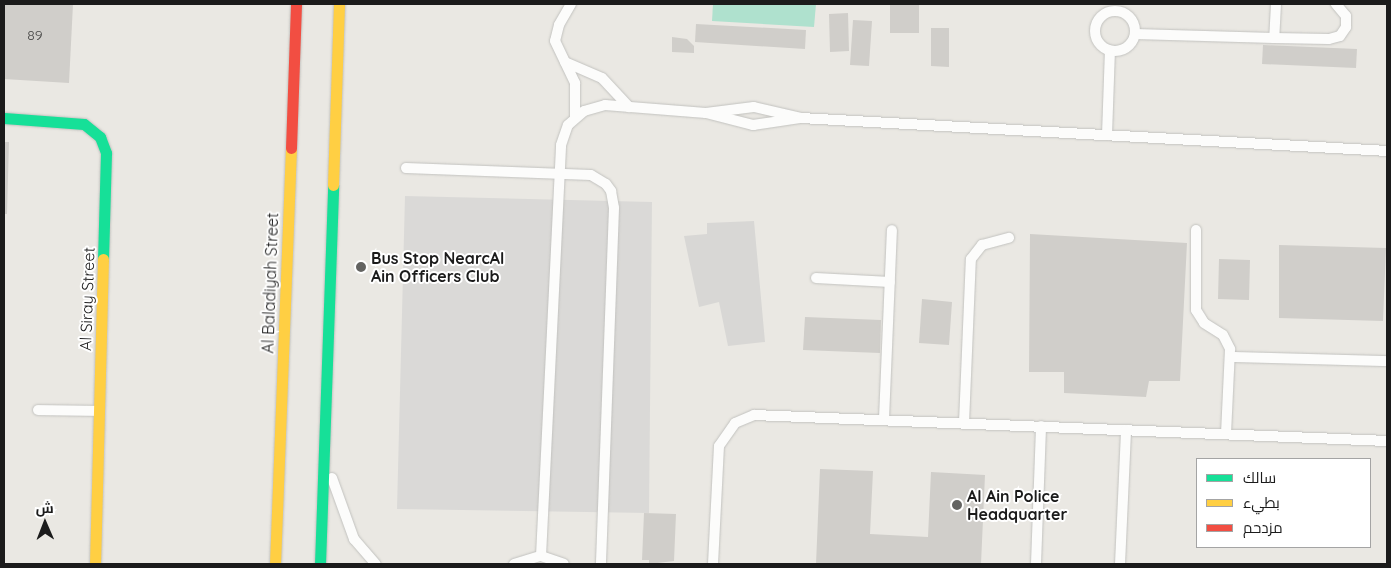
<!DOCTYPE html>
<html>
<head>
<meta charset="utf-8">
<style>
	body { margin:0 }
	#map { position:relative; width:1391px; height:568px; overflow:hidden; background:#eae8e3; font-family:Quicksand,Cairo,sans-serif }
	div>[style] { position:absolute }
	.religious>* { inset:0; background:#d8d7d5 }
	.pitch>* { inset:0; background:#afe1ce }
	.parking>* { inset:0; background:#dad9d7 }
	.building>* { inset:0; background:#d0ceca }
	.roads { filter:drop-shadow(0 0 1px #c2c2bf) drop-shadow(0 0 1px #c2c2bf) }
	.lane>* { height:10px; margin:-5px; padding:0 5px; transform-origin:5px; border-radius:5px; background:#fcfcfb }
	.lane>.ring { margin:-5px; padding:0; box-sizing:content-box; background:none; border:10px solid #fcfcfb; border-radius:50% }
	.fast>* { height:11px; margin:-5.5px; padding:0 5.5px; transform-origin:5.5px; border-radius:5.5px; background:#16e098 }
	.slow>* { height:11px; margin:-5.5px; padding:0 5.5px; transform-origin:5.5px; border-radius:5.5px; background:#ffcf43 }
	.jam>* { height:11px; margin:-5.5px; padding:0 5.5px; transform-origin:5.5px; border-radius:5.5px; background:#f24e42 }
	.dots>* { width:14px; height:14px; translate:-50% -50%; box-sizing:border-box; border:2px solid #fff; border-radius:50% }
	span { translate:-50% -50%; white-space:nowrap; text-align:center; line-height:1.15; -webkit-text-stroke:4px #fff; paint-order:stroke }
	.number-label { font-size:14px; color:#484847 }
	.number-label span { -webkit-text-stroke-width:0 }
	.poi-label { font-size:16px; color:#1b1b1b; font-weight:700 }
	.left { translate:0 -50%; text-align:left }
	.street-label { font-size:16px; color:#1b1b1b }
	.frame { position:absolute; inset:0; border:5px solid #1b1b1b; pointer-events:none }
	.legend { position:absolute; left:1196px; top:458px; width:175px; height:90px; box-sizing:border-box; background:#fff; border:1px solid #a4a4a4; margin:0; padding:6px 9px; list-style:none; font-size:15px; color:#1b1b1b }
	.legend li { display:flex; align-items:center; gap:10px; height:25px }
	.legend b { width:25px; border:1px solid #a4a4a4 }
	.north { position:absolute; left:20px; top:498px; width:50px; height:50px; -webkit-text-stroke:4px #fff; paint-order:stroke; rotate:359deg; font-size:14px; font-weight:700; line-height:20px; text-align:center; color:#1b1b1b }
	.north::after { content:''; display:block; margin:auto; width:18px; height:22px; background:#1b1b1b; clip-path:polygon(50% 0,100% 100%,50% 72%,0 100%) }
</style>
</head>
<body>
<div id="map">
	<div class="religious">
		<i style="clip-path:polygon(754px 221px,765px 342px,728px 346px,719px 302px,699px 307px,684px 236px,707px 234px,707px 223px)"></i>
	</div>
	<div class="pitch">
		<i style="clip-path:polygon(713px 4px,816px 4px,814px 27px,712px 21px)"></i>
	</div>
	<div class="parking">
		<i style="clip-path:polygon(405px 196px,652px 202px,649px 513px,397px 509px)"></i>
	</div>
	<div class="building">
		<i style="clip-path:polygon(4px 4px,73px 4px,69px 83px,4px 79px)"></i>
		<i style="clip-path:polygon(890px 4px,919px 4px,919px 33px,890px 33px)"></i>
		<i style="clip-path:polygon(848px 13px,849px 51px,830px 52px,829px 14px)"></i>
		<i style="clip-path:polygon(853px 20px,872px 21px,869px 66px,850px 65px)"></i>
		<i style="clip-path:polygon(696px 24px,806px 30px,805px 49px,695px 42px)"></i>
		<i style="clip-path:polygon(931px 28px,949px 28px,949px 67px,931px 66px)"></i>
		<i style="clip-path:polygon(672px 37px,687px 39px,694px 46px,694px 53px,672px 52px)"></i>
		<i style="clip-path:polygon(1263px 45px,1357px 49px,1356px 68px,1262px 64px)"></i>
		<i style="clip-path:polygon(4px 142px,9px 142px,7px 214px,4px 214px)"></i>
		<i style="clip-path:polygon(1030px 234px,1187px 243px,1180px 381px,1149px 381px,1146px 397px,1064px 393px,1064px 372px,1029px 372px)"></i>
		<i style="clip-path:polygon(1279px 245px,1386px 248px,1383px 321px,1279px 318px)"></i>
		<i style="clip-path:polygon(1219px 259px,1250px 260px,1249px 300px,1218px 299px)"></i>
		<i style="clip-path:polygon(922px 299px,952px 302px,949px 345px,919px 343px)"></i>
		<i style="clip-path:polygon(805px 317px,881px 320px,880px 353px,803px 350px)"></i>
		<i style="clip-path:polygon(820px 469px,873px 471px,870px 534px,928px 537px,931px 472px,985px 475px,981px 564px,816px 564px)"></i>
		<i style="clip-path:polygon(644px 513px,676px 514px,674px 561px,649px 564px,649px 560px,642px 560px)"></i>
	</div>
	<div class="roads">
		<div class="lane">
			<i style="left:571px;top:4px;width:24px;rotate:120deg"></i>
			<i style="left:559px;top:25px;width:16px;rotate:104deg"></i>
			<i style="left:555px;top:41px;width:47px;rotate:64.5deg"></i>
			<i style="left:575px;top:83px;width:34px;rotate:90deg"></i>
			<i style="left:1276px;top:4px;width:34px;rotate:93deg"></i>
			<i style="left:1274px;top:38px;width:55px;rotate:1deg"></i>
			<i style="left:1329px;top:39px;width:11px;rotate:-15deg"></i>
			<i style="left:1340px;top:36px;width:11px;rotate:-56deg"></i>
			<i style="left:1346px;top:27px;width:11px;rotate:-90deg"></i>
			<i style="left:1346px;top:16px;width:16px;rotate:-130deg"></i>
			<i class="ring" style="left:1095px;top:11px;width:30px;height:30px"></i>
			<i style="left:1135px;top:34px;width:139px;rotate:1.6deg"></i>
			<i style="left:565px;top:62px;width:40px;rotate:23.4deg"></i>
			<i style="left:602px;top:78px;width:40px;rotate:47deg"></i>
			<i style="left:706px;top:113px;width:49px;rotate:14.3deg"></i>
			<i style="left:753px;top:125px;width:49px;rotate:-8.3deg"></i>
			<i style="left:1107px;top:135px;width:84px;rotate:-88deg"></i>
			<i style="left:406px;top:168px;width:185px;rotate:2.2deg"></i>
			<i style="left:591px;top:175px;width:17px;rotate:31deg"></i>
			<i style="left:606px;top:184px;width:9px;rotate:54deg"></i>
			<i style="left:611px;top:191px;width:17px;rotate:80deg"></i>
			<i style="left:614px;top:208px;width:356px;rotate:92.1deg"></i>
			<i style="left:1196px;top:230px;width:80px;rotate:90deg"></i>
			<i style="left:1196px;top:310px;width:15px;rotate:58deg"></i>
			<i style="left:1204px;top:323px;width:22px;rotate:32deg"></i>
			<i style="left:1223px;top:335px;width:16px;rotate:63deg"></i>
			<i style="left:1230px;top:349px;width:85px;rotate:92.7deg"></i>
			<i style="left:816px;top:278px;width:74px;rotate:3.1deg"></i>
			<i style="left:1230px;top:357px;width:157px;rotate:1.5deg"></i>
			<i style="left:38px;top:410px;width:61px;rotate:0.9deg"></i>
			<i style="left:884px;top:419px;width:189px;rotate:-87.6deg"></i>
			<i style="left:964px;top:423px;width:164px;rotate:-87.6deg"></i>
			<i style="left:971px;top:259px;width:18px;rotate:-52deg"></i>
			<i style="left:982px;top:245px;width:28px;rotate:-15deg"></i>
			<i style="left:332px;top:478px;width:65px;rotate:70.2deg"></i>
			<i style="left:354px;top:539px;width:33px;rotate:49deg"></i>
			<i style="left:541px;top:556px;width:411px;rotate:-87.2deg"></i>
			<i style="left:561px;top:145px;width:21px;rotate:-71deg"></i>
			<i style="left:568px;top:125px;width:21px;rotate:-41deg"></i>
			<i style="left:584px;top:111px;width:22px;rotate:-16deg"></i>
			<i style="left:605px;top:105px;width:101px;rotate:4.5deg"></i>
			<i style="left:706px;top:113px;width:48px;rotate:-7.1deg"></i>
			<i style="left:754px;top:107px;width:48px;rotate:13.2deg"></i>
			<i style="left:801px;top:118px;width:587px;rotate:3.22deg"></i>
			<i style="left:514px;top:564px;width:28px;rotate:-17deg"></i>
			<i style="left:541px;top:556px;width:24px;rotate:19deg"></i>
			<i style="left:713px;top:564px;width:118px;rotate:-87.1deg"></i>
			<i style="left:719px;top:446px;width:28px;rotate:-55deg"></i>
			<i style="left:735px;top:423px;width:21px;rotate:-23deg"></i>
			<i style="left:754px;top:415px;width:634px;rotate:2.35deg"></i>
			<i style="left:1036px;top:564px;width:138px;rotate:-87.9deg"></i>
			<i style="left:1120px;top:564px;width:134px;rotate:-87.4deg"></i>
		</div>
		<div class="fast">
			<i style="left:4px;top:118px;width:80px;rotate:4.3deg"></i>
			<i style="left:84px;top:124px;width:21px;rotate:39deg"></i>
			<i style="left:100px;top:137px;width:17px;rotate:69deg"></i>
			<i style="left:106px;top:153px;width:106px;rotate:91.6deg"></i>
			<i style="left:320px;top:564px;width:379px;rotate:-88deg"></i>
		</div>
		<div class="slow">
			<i style="left:333px;top:185px;width:181px;rotate:-88.1deg"></i>
			<i style="left:95px;top:564px;width:305px;rotate:-88.5deg"></i>
			<i style="left:275px;top:564px;width:416px;rotate:-87.8deg"></i>
		</div>
		<div class="jam">
			<i style="left:291px;top:148px;width:144px;rotate:-88deg"></i>
		</div>
	</div>
	<div class="dots">
		<i style="left:361px;top:267px;background:#636361"></i>
		<i style="left:957px;top:505px;background:#636361"></i>
	</div>
	<div class="number-label">
		<span style="left:35px;top:35px">89</span>
	</div>
	<div class="poi-label">
		<span class="left" style="left:371px;top:267px">Bus Stop NearcAl<br>Ain Officers Club</span>
		<span class="left" style="left:967px;top:505px">Al Ain Police<br>Headquarter</span>
	</div>
	<div class="street-label">
		<span style="left:270px;top:283px;rotate:-88deg">Al Baladiyah Street</span>
		<span style="left:87px;top:299px;rotate:-88deg">Al Siray Street</span>
	</div>
	<div class="frame"></div>
	<ul class="legend">
	<li><b style="height:6px;background:#16e098"></b>سالك</li>
	<li><b style="height:6px;background:#ffcf43"></b>بطيء</li>
	<li><b style="height:6px;background:#f24e42"></b>مزدحم</li>
	</ul>
	<div class="north">ش</div>
</div>
</body>
</html>
